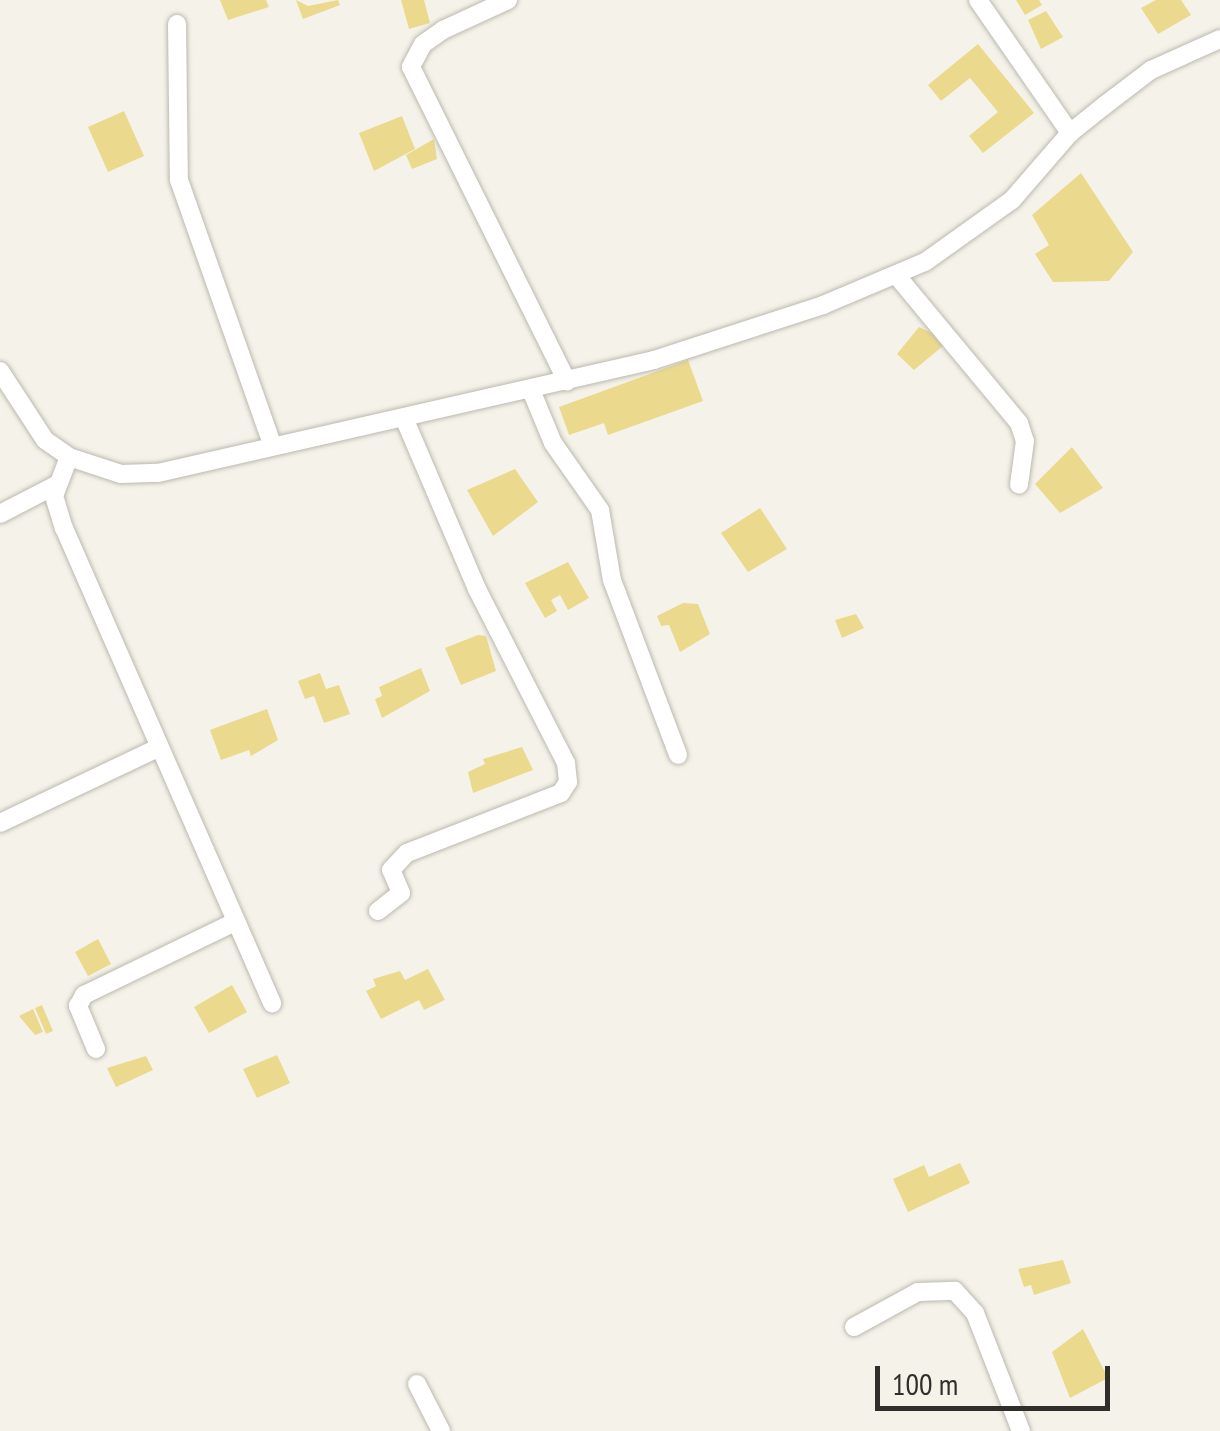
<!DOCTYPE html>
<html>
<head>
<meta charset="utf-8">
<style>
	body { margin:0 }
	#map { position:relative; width:1220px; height:1431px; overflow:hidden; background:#f5f3e9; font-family:"PT Sans Narrow",sans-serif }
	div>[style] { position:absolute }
	.building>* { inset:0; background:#ebd98d }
	.roads { filter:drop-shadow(0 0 2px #bbb9af) drop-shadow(0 0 2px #bbb9af) }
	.minor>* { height:18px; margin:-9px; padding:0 9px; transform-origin:9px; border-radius:9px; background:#fff }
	span { translate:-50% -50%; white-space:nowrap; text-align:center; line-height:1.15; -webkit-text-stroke:8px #f5f3e9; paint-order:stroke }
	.scale { position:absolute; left:875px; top:1366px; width:235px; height:45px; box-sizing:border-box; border:5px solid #2f2e2b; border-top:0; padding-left:12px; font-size:30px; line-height:35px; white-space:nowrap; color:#2f2e2b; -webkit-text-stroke:8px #f5f3e9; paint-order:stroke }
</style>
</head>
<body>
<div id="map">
	<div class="building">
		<i style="clip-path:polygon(220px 0,266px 0,269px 7px,228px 20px)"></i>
		<i style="clip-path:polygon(296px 0,308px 6px,338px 0,340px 5px,303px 19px)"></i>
		<i style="clip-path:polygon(401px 0,424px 0,430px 23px,409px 29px)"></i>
		<i style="clip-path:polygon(1016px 0,1039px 0,1042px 5px,1025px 15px)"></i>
		<i style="clip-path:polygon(1156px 0,1181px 0,1191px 15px,1158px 34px,1141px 8px)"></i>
		<i style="clip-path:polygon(1046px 11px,1063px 37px,1041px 49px,1028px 20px)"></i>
		<i style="clip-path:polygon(978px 44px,1034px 113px,983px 153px,969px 136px,998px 112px,970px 78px,941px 101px,928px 85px)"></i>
		<i style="clip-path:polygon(124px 111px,144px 156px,108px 172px,88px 127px)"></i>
		<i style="clip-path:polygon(402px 116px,415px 149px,374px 171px,359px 133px)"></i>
		<i style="clip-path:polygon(434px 139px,437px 159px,412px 169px,406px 155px)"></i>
		<i style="clip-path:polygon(1081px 173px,1133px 252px,1109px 281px,1053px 282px,1035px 254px,1049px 245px,1032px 215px)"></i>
		<i style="clip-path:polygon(919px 327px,949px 341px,914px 370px,897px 354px)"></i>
		<i style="clip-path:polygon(688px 360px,703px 401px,608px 435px,604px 423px,569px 435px,559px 407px)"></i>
		<i style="clip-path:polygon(1072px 447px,1103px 488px,1060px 513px,1035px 484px)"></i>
		<i style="clip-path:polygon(515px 469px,538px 502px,493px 536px,467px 490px)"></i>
		<i style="clip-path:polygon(760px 508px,787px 549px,748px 572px,721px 533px)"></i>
		<i style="clip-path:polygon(568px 562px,589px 598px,568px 610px,560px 595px,551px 600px,557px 611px,545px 618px,525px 583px)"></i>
		<i style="clip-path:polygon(683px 603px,698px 604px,710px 634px,680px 652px,669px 625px,661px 626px,657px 616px)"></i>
		<i style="clip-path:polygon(856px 614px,864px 628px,842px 638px,835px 620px)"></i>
		<i style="clip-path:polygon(478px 635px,486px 636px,496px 671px,461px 685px,445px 648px)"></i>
		<i style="clip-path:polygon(421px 668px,430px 691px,382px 718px,375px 699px,382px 696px,379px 687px)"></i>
		<i style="clip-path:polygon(320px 673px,326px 689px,339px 685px,350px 714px,324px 723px,314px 696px,305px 699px,298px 681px)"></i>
		<i style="clip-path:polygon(267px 709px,278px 740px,251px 756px,249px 750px,221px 760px,210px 730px)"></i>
		<i style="clip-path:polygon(522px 747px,533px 770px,473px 793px,468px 772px,485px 764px,483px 759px)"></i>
		<i style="clip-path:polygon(98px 939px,111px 964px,88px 976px,75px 952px)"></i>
		<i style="clip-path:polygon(428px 969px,445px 1000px,424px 1010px,419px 1000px,381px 1019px,366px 991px,376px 986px,373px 979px,400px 971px,405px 980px)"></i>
		<i style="clip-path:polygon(232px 985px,247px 1012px,209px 1033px,194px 1007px)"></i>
		<i style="clip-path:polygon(42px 1005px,53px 1031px,46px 1034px,35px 1008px)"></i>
		<i style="clip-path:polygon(33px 1009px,43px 1032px,35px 1035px,19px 1016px)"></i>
		<i style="clip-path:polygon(277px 1055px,290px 1083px,257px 1098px,243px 1069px)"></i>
		<i style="clip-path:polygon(146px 1056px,153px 1070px,116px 1087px,107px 1068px)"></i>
		<i style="clip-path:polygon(960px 1163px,970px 1183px,908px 1212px,893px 1179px,924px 1165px,929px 1177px)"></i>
		<i style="clip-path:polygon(1063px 1260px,1071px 1283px,1034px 1295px,1031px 1285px,1024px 1287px,1018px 1269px)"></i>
		<i style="clip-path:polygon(1083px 1329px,1108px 1378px,1070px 1398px,1052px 1352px)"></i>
	</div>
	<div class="roads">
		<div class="minor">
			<i style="left:508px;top:0;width:72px;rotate:155.2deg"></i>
			<i style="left:443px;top:30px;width:24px;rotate:145deg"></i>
			<i style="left:423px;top:44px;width:26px;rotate:118deg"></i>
			<i style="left:411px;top:67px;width:351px;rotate:63.6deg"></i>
			<i style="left:978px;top:0;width:162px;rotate:55.3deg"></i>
			<i style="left:177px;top:24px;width:156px;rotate:89.3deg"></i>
			<i style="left:179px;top:180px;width:280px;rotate:70.6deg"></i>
			<i style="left:897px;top:276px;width:191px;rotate:50.3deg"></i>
			<i style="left:1019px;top:423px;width:19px;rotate:72deg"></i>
			<i style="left:1025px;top:441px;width:44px;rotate:97.8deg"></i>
			<i style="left:0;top:371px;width:82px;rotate:56.9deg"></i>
			<i style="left:45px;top:440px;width:29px;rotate:35deg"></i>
			<i style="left:69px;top:457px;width:55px;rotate:18.1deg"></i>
			<i style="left:121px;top:474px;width:37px;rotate:-2deg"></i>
			<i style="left:158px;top:473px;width:509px;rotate:-12.83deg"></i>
			<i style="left:654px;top:360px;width:178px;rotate:-18deg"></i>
			<i style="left:823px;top:305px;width:111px;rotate:-22.9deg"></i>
			<i style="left:925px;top:262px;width:107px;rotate:-35.5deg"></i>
			<i style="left:1012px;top:200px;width:89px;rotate:-49.1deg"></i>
			<i style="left:1070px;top:133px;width:45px;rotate:-38.7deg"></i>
			<i style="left:1105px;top:105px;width:58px;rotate:-37.3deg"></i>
			<i style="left:1151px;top:70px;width:76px;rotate:-24.2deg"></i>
			<i style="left:531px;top:390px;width:57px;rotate:67.5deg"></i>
			<i style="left:553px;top:443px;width:82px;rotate:55deg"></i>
			<i style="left:600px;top:510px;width:71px;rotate:80.3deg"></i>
			<i style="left:612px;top:580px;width:187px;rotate:69.3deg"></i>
			<i style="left:69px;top:457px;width:42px;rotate:111deg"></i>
			<i style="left:54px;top:496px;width:34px;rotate:73deg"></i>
			<i style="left:64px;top:528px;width:519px;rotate:66.35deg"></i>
			<i style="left:0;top:514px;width:63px;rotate:-27.4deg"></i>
			<i style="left:0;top:823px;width:173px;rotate:-25.4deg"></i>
			<i style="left:378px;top:911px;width:29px;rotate:-38deg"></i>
			<i style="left:401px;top:893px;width:25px;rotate:-113deg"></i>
			<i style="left:391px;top:870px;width:23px;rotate:-47deg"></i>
			<i style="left:407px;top:853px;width:165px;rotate:-21.3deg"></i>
			<i style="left:561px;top:793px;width:13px;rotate:-58deg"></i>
			<i style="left:568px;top:782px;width:19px;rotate:-96deg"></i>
			<i style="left:566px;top:763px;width:195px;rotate:-117.1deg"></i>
			<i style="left:477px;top:589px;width:186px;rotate:-113.1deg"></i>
			<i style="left:96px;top:1049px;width:47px;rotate:-112.7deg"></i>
			<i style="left:78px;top:1006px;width:13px;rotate:-61deg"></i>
			<i style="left:84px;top:995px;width:165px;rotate:-25.8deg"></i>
			<i style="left:854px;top:1327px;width:73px;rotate:-28.7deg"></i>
			<i style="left:918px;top:1292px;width:37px;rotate:-2deg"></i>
			<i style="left:955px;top:1291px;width:30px;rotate:48deg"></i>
			<i style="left:975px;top:1313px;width:127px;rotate:68.7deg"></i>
			<i style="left:417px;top:1384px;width:53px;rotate:62.9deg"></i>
		</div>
	</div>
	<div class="scale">100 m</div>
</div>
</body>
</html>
